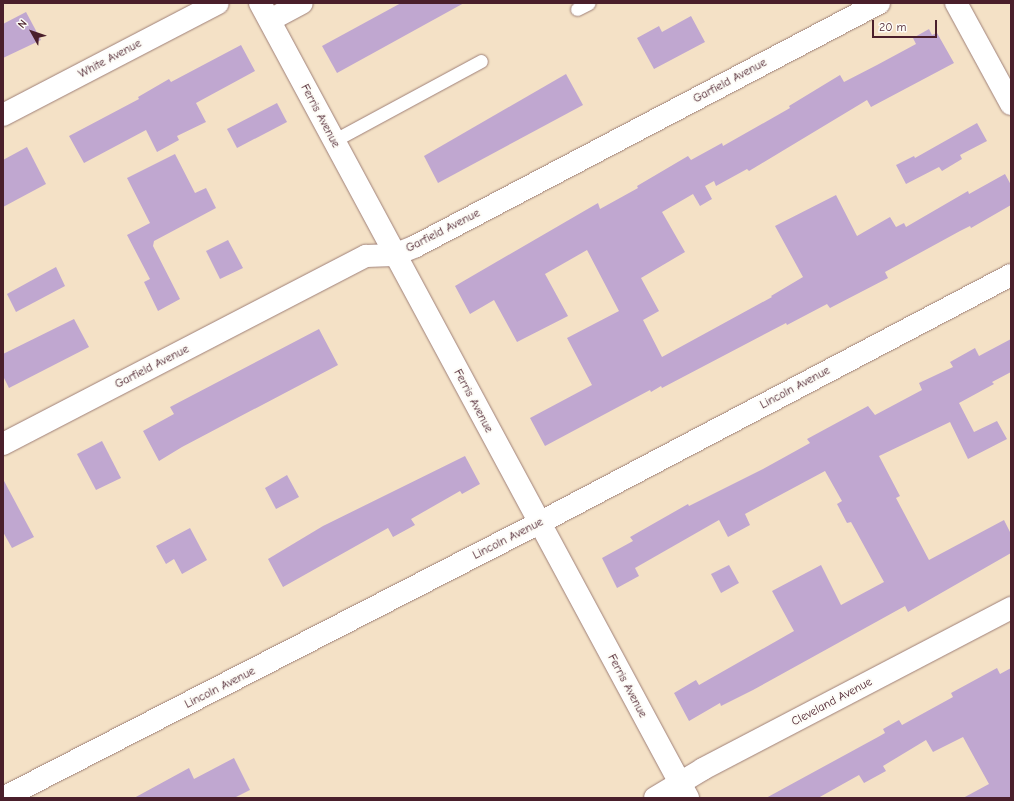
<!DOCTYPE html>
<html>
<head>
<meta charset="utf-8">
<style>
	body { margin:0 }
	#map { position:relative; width:1014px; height:801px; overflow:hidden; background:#f4e1c6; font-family:"Comic Neue",sans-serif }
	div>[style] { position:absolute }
	.building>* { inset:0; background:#c0a7d0 }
	.roads { filter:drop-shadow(0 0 1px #9f8078) drop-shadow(0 0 1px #9f8078) }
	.lane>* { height:13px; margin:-6.5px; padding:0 6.5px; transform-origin:6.5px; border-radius:6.5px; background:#fff }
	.street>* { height:22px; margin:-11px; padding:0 11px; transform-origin:11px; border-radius:11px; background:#fff }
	span { translate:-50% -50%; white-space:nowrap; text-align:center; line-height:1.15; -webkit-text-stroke:4px #fdfcf7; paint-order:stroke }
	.street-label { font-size:12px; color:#4a1f2b }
	.frame { position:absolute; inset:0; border:4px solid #4a1f2b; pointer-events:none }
	.north { position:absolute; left:12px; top:12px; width:40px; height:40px; -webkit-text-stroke:3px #fdfcf7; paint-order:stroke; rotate:310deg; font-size:11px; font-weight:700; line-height:16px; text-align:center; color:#4a1f2b }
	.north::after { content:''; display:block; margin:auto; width:14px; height:18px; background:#4a1f2b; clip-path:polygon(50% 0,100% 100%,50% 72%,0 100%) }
	.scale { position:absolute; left:872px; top:20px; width:65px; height:18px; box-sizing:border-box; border:2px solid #4a1f2b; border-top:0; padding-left:5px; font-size:12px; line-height:14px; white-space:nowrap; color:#4a1f2b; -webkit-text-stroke:3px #fdfcf7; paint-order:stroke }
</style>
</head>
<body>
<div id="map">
	<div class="building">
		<i style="clip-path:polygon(401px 3px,464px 3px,337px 73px,322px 46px)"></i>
		<i style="clip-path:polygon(26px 12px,41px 40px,3px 58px,3px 24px)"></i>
		<i style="clip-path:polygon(691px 16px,705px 42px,654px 69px,637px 38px,659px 26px,662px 32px)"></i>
		<i style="clip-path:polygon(929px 29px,932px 35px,937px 33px,954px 63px,871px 107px,867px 100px,749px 171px,747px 169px,716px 186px,714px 181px,705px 186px,712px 199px,700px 206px,693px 194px,662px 212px,685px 252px,641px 278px,659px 311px,643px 320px,662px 357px,772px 297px,771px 296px,803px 277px,775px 226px,836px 195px,857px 236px,890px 217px,896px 227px,904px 223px,906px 227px,968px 191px,969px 194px,1005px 174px,1011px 185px,1011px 205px,971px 228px,970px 226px,960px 231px,885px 272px,888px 278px,830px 308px,827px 304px,787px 325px,786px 323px,662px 388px,661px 386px,651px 392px,650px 390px,545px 446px,530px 418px,592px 385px,567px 338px,619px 311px,587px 250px,545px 274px,568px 316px,517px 342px,494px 300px,470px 314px,455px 286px,598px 203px,600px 209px,638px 188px,637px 186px,688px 156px,691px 160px,722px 143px,723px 146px,790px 108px,789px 106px,840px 75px,844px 82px,877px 65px,916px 44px,913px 38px)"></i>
		<i style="clip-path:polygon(241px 45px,255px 71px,196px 103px,206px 122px,177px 136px,179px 140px,157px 152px,146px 130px,84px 163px,69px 136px,139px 99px,138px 97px,169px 79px,171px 82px)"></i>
		<i style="clip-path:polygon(566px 74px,583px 105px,438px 183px,424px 156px)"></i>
		<i style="clip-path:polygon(277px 103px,287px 122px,237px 148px,227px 129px)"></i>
		<i style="clip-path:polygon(977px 123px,987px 141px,960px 155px,962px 159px,942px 171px,939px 167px,906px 184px,896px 165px,914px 156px,915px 158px)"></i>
		<i style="clip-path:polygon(27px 147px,46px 184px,3px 207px,3px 160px)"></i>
		<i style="clip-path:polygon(175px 154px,195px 193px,206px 188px,216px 208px,154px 241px,153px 246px,180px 299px,158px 311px,144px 282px,150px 279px,127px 235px,150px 223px,127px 178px)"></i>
		<i style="clip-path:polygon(228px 240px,243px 268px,220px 279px,206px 251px)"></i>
		<i style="clip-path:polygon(56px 267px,65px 286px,16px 312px,7px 294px)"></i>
		<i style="clip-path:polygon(74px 319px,89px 347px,9px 388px,3px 376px,3px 354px)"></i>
		<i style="clip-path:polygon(319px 329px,338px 365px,182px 447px,159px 461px,143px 431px,174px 414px,170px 407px)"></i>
		<i style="clip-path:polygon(1011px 339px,1011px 372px,992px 382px,994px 384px,959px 403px,974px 432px,997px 421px,1007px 439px,968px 459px,950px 422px,879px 456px,900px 496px,896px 498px,929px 560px,1004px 520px,1011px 534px,1011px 553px,908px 612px,905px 606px,753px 690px,721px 706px,720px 703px,689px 721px,674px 693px,696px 680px,699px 685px,794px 631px,772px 591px,821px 565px,841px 605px,884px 582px,851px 522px,847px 523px,837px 504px,842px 501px,825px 471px,745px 514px,750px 525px,728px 537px,719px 520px,635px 568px,639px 576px,617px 588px,602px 558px,633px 541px,630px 537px,688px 504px,689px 506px,763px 469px,810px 443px,807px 439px,868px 406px,875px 415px,922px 390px,919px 383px,953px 367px,950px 362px,975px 348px,979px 356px)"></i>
		<i style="clip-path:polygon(102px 441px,121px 478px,96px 490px,77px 454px)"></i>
		<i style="clip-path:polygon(465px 456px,480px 484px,462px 494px,460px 491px,411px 519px,415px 525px,393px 537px,388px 528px,283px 587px,268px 559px,323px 526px)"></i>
		<i style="clip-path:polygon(287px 475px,299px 497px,276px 509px,265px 488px)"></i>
		<i style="clip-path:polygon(3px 479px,34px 537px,12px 548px,3px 532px)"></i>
		<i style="clip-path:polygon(190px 528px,207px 560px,182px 574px,174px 559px,166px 564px,156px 546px)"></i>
		<i style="clip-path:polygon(729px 565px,739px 583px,721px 593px,711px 574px)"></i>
		<i style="clip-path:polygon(997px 668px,1000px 674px,1011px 668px,1011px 798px,963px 798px,989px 784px,963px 737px,933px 752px,926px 740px,883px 766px,886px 771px,864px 783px,859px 775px,818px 798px,766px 798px,878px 737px,885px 733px,883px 729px,899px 720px,902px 725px,953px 697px,951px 693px)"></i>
		<i style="clip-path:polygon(234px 758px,250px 790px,234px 798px,134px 798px,189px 768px,194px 779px)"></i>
	</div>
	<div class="roads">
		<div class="lane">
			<i style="left:577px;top:9px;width:13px;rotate:-27deg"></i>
			<i style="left:333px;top:141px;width:168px;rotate:-28.4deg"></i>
		</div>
		<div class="street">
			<i style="left:260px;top:3px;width:903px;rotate:61.7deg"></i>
			<i style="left:956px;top:3px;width:115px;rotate:61.4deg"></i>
			<i style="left:270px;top:20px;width:36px;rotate:-28deg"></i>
			<i style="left:3px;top:115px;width:242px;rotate:-27.5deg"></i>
			<i style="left:3px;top:444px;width:409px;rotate:-27.4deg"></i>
			<i style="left:366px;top:256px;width:28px;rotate:-2deg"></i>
			<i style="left:394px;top:255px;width:24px;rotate:-22deg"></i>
			<i style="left:416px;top:246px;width:523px;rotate:-27.69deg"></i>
			<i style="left:3px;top:798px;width:602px;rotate:-27.16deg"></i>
			<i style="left:539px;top:523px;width:533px;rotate:-27.72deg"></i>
			<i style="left:655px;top:798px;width:56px;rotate:-31.1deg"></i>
			<i style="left:703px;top:769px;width:348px;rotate:-27.6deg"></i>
		</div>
	</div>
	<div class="street-label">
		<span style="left:110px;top:59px;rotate:-28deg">White Avenue</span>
		<span style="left:730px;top:81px;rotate:-28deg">Garfield Avenue</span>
		<span style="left:320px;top:116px;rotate:62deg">Ferris Avenue</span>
		<span style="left:443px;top:231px;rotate:-27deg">Garfield Avenue</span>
		<span style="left:152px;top:367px;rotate:-27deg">Garfield Avenue</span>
		<span style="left:795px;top:388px;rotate:-28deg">Lincoln Avenue</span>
		<span style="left:473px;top:401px;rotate:62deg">Ferris Avenue</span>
		<span style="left:508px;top:539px;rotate:-27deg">Lincoln Avenue</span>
		<span style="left:627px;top:686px;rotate:62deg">Ferris Avenue</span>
		<span style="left:220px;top:688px;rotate:-27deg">Lincoln Avenue</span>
		<span style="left:832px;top:702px;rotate:-28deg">Cleveland Avenue</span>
	</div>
	<div class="frame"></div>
	<div class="north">N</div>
	<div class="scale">20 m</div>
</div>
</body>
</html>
